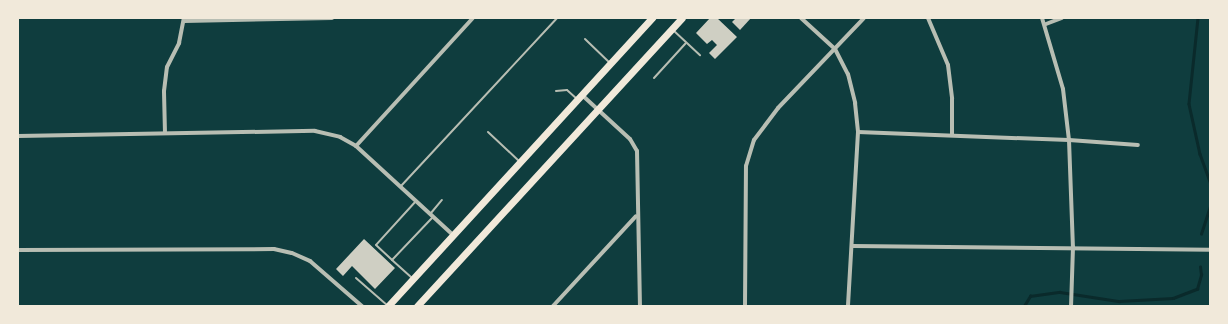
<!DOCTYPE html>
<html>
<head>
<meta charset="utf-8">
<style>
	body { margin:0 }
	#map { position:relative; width:1228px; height:324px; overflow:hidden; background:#0f3d3e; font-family:Ubuntu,sans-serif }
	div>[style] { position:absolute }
	.stream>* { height:2.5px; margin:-1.25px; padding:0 1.25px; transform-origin:1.25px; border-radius:1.25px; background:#0a2a2b }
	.building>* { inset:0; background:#cfcfc3 }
	.service>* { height:2px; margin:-1px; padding:0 1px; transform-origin:1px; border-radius:1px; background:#b8beb3 }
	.minor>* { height:4px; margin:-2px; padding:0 2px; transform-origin:2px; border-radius:2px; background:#b8beb3 }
	.trunk>* { height:7px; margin:-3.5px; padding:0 3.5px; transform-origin:3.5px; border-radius:3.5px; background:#f1e9da }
	span { translate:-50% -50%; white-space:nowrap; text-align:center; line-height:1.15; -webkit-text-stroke:3.5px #f1e9da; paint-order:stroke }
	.frame { position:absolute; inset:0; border:19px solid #f1e9da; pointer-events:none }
</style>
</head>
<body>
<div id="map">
	<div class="stream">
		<i style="left:1198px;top:18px;width:86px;rotate:96deg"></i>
		<i style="left:1189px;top:104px;width:51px;rotate:77.6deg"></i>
		<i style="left:1200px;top:154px;width:30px;rotate:70deg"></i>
		<i style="left:1201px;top:234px;width:28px;rotate:-72deg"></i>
		<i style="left:1024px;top:306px;width:12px;rotate:-59deg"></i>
		<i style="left:1030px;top:296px;width:30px;rotate:-8deg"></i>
		<i style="left:1060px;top:292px;width:60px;rotate:8.7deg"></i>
		<i style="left:1119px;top:301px;width:54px;rotate:-3.2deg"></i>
		<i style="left:1173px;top:298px;width:26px;rotate:-21deg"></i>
		<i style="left:1197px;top:289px;width:15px;rotate:-74deg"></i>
		<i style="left:1201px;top:275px;width:8px;rotate:-97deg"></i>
	</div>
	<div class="building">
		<i style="clip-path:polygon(710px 18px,717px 18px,737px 37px,715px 59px,709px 53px,717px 45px,712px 40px,707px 44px,696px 33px)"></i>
		<i style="clip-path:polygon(736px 18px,751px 18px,740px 30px,732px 22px)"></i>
		<i style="clip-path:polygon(364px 239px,395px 268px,375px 289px,352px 266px,343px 276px,336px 269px)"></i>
	</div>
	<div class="service">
		<i style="left:673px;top:30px;width:37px;rotate:43deg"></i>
		<i style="left:585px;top:39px;width:35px;rotate:44deg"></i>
		<i style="left:654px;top:78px;width:47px;rotate:-47.6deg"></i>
		<i style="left:556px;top:91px;width:11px;rotate:-5deg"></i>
		<i style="left:567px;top:90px;width:13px;rotate:42deg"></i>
		<i style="left:488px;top:132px;width:42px;rotate:43.1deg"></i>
		<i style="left:401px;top:186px;width:229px;rotate:-47.1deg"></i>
		<i style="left:416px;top:201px;width:59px;rotate:132.3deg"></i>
		<i style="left:376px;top:245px;width:22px;rotate:43deg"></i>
		<i style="left:392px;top:260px;width:59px;rotate:-46.4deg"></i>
		<i style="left:431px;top:213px;width:17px;rotate:-50deg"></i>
		<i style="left:392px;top:260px;width:27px;rotate:42deg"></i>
		<i style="left:356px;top:278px;width:41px;rotate:41.1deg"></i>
	</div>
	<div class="minor">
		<i style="left:801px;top:18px;width:46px;rotate:42.4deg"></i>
		<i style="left:835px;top:49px;width:28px;rotate:63deg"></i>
		<i style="left:848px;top:74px;width:30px;rotate:76deg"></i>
		<i style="left:855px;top:103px;width:29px;rotate:84deg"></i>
		<i style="left:858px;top:132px;width:174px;rotate:93.3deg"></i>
		<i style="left:928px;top:18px;width:51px;rotate:66.9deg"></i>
		<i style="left:948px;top:65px;width:34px;rotate:83deg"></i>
		<i style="left:952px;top:99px;width:36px;rotate:90deg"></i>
		<i style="left:1042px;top:18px;width:74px;rotate:73.5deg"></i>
		<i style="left:1063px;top:89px;width:51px;rotate:83.3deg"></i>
		<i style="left:1069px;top:140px;width:107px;rotate:87.9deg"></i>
		<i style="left:1073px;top:247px;width:59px;rotate:91.9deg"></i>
		<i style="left:184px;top:21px;width:148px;rotate:-1.2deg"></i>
		<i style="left:1046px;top:24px;width:17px;rotate:-21deg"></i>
		<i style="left:582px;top:95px;width:65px;rotate:42.5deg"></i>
		<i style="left:630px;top:139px;width:14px;rotate:60deg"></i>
		<i style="left:637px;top:151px;width:155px;rotate:88.9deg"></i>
		<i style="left:858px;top:132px;width:211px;rotate:2.2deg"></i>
		<i style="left:1069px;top:140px;width:69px;rotate:4.1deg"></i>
		<i style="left:165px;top:133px;width:42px;rotate:-91.4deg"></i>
		<i style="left:164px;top:91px;width:24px;rotate:-83deg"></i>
		<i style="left:167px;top:67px;width:27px;rotate:-63deg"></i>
		<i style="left:179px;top:43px;width:25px;rotate:-79deg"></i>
		<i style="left:18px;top:136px;width:297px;rotate:-1deg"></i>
		<i style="left:315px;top:131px;width:26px;rotate:13deg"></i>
		<i style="left:340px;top:137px;width:18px;rotate:29deg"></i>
		<i style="left:356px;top:146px;width:132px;rotate:42.5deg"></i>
		<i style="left:356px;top:146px;width:173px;rotate:-47.6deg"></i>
		<i style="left:853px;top:246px;width:357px;rotate:0.6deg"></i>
		<i style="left:18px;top:250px;width:256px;rotate:-0.2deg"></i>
		<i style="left:274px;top:249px;width:18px;rotate:13deg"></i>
		<i style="left:292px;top:253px;width:20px;rotate:24deg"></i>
		<i style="left:310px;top:261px;width:69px;rotate:40.9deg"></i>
		<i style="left:553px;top:306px;width:122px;rotate:-47.3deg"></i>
		<i style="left:745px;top:306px;width:140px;rotate:-89.6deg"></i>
		<i style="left:746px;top:166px;width:27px;rotate:-73deg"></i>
		<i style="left:754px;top:140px;width:40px;rotate:-53deg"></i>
		<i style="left:778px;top:108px;width:124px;rotate:-46.3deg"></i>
	</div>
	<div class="trunk">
		<i style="left:388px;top:306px;width:391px;rotate:-47.5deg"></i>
		<i style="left:417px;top:306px;width:391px;rotate:-47.4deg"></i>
	</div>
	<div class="frame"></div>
</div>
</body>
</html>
